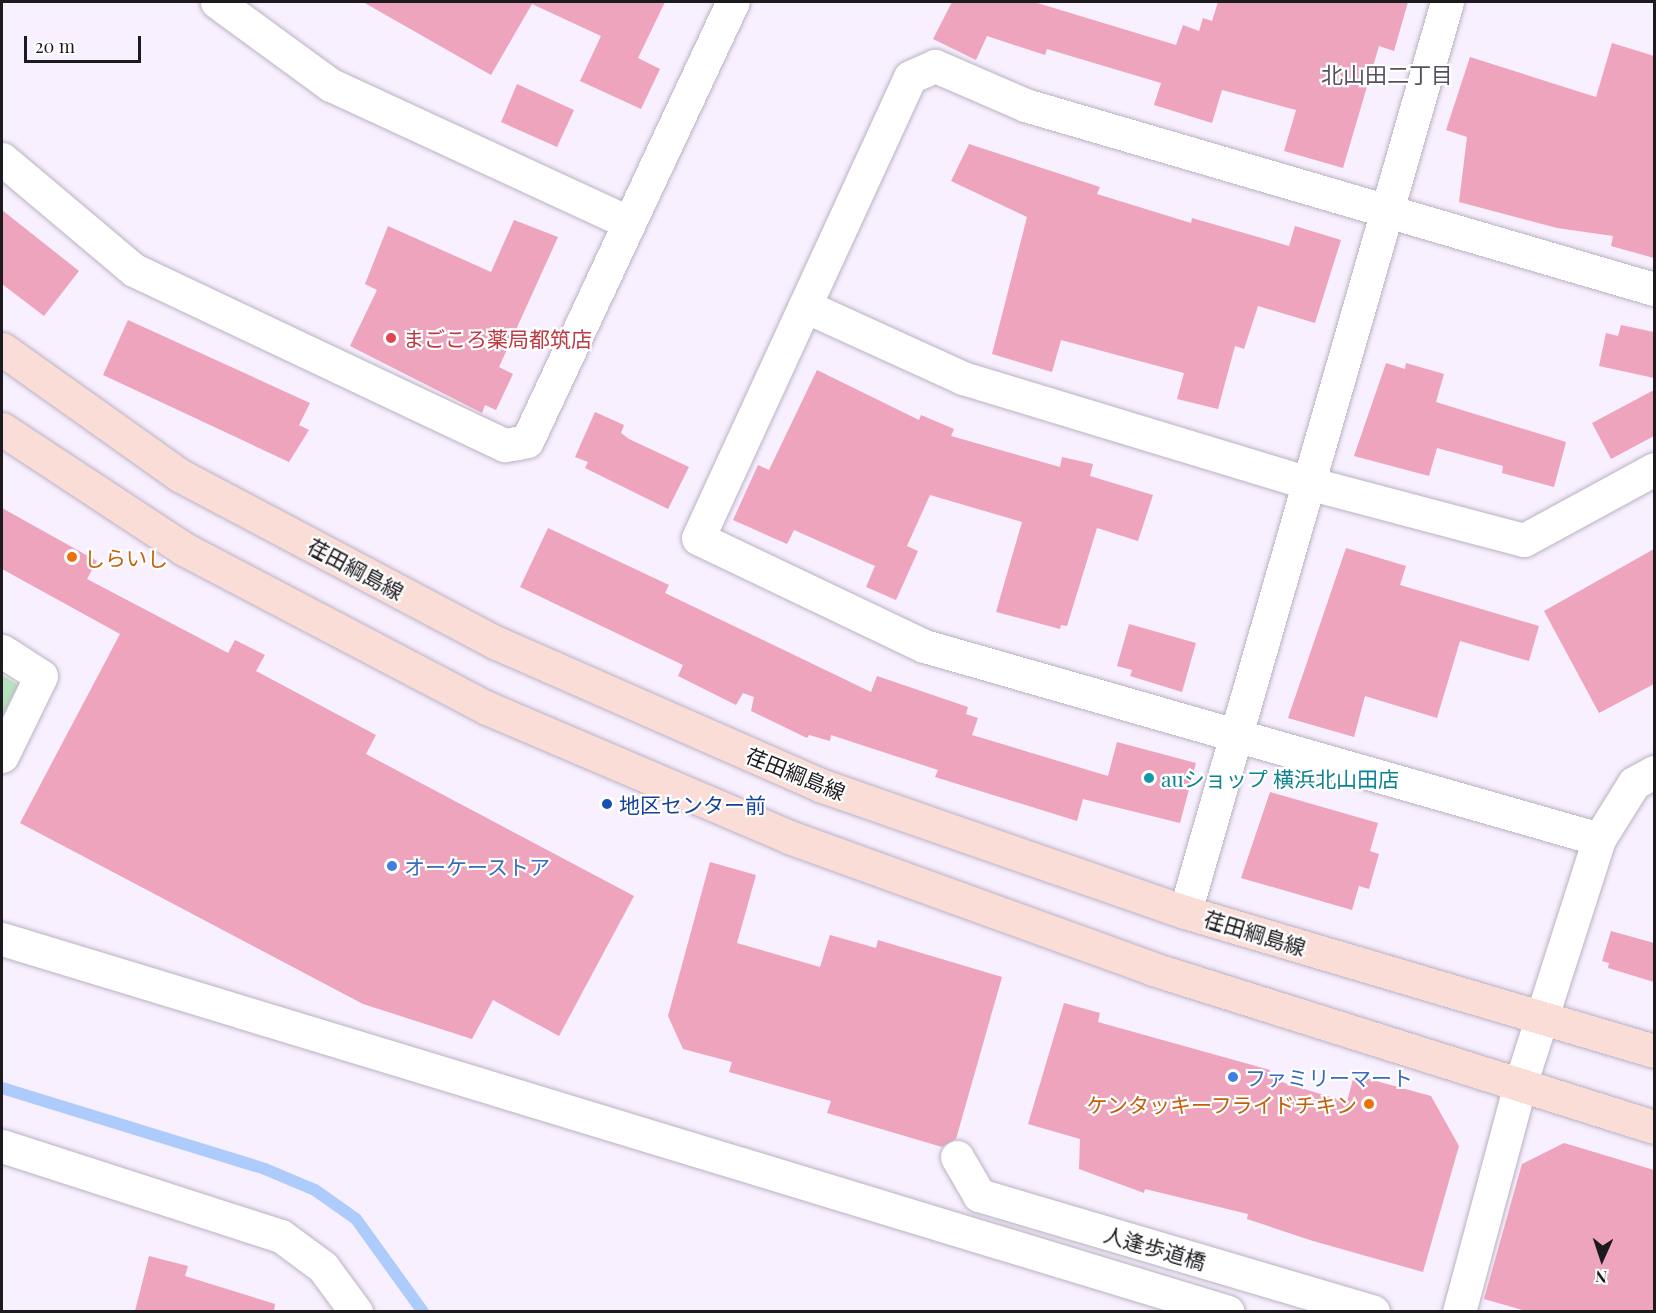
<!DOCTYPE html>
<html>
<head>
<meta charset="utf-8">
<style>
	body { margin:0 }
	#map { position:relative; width:1656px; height:1313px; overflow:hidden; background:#f8efff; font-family:"Playfair Display","Noto Sans JP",serif }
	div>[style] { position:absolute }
	.green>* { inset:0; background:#b8e3bc }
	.stream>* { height:12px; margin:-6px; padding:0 6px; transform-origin:6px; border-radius:6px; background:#aeccfb }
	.building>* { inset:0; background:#eda4bc }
	.roads { filter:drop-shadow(0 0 2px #bbb2c1) drop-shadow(0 0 2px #bbb2c1) }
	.pedestrian>* { height:33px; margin:-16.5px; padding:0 16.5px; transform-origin:16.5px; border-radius:16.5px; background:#fff }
	.minor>* { height:33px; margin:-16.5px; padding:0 16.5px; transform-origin:16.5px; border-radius:16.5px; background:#fff }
	.secondary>* { height:33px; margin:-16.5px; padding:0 16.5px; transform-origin:16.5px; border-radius:16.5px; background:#fbddd7 }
	.dots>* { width:16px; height:16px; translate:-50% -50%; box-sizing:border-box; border:3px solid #fff; border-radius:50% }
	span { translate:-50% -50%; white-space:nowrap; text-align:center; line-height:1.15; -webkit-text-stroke:4.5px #fff; paint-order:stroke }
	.health-label { font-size:21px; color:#be3a42 }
	.left { translate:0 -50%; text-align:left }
	.food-label { font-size:21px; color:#c56008 }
	.right { translate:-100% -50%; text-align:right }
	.street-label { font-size:21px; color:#1d1a1f }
	.culture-label { font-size:21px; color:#0d838f }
	.transit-label { font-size:21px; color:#164399 }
	.shop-label { font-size:21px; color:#366cbe }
	.neighbourhood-label { font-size:22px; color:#57505d }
	.frame { position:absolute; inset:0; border:3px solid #1d1a1f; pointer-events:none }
	.north { position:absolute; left:1572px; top:1229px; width:60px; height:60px; -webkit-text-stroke:4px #fff; paint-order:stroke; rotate:183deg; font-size:16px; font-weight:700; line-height:24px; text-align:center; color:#1d1a1f }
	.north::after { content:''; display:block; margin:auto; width:21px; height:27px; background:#1d1a1f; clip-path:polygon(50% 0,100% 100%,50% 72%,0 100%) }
	.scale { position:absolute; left:24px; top:36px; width:117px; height:27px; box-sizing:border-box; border:3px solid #1d1a1f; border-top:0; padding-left:8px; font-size:18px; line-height:21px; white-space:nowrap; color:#1d1a1f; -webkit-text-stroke:4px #fff; paint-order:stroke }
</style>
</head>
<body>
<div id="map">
	<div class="green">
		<i style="clip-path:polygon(2px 675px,18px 685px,2px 717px)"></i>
	</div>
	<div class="stream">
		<i style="left:2px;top:1088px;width:275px;rotate:17.1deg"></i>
		<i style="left:265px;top:1169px;width:54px;rotate:22.8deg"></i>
		<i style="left:315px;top:1190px;width:50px;rotate:35.3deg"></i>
		<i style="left:356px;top:1219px;width:115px;rotate:54.2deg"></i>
	</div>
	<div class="building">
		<i style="clip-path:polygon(363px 2px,665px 2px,638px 58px,660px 69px,641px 109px,580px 81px,601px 36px,532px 4px,491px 75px)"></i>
		<i style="clip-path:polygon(952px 2px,1034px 2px,1176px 45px,1183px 25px,1199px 31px,1203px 18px,1212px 21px,1218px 2px,1408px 2px,1394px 51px,1379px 46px,1343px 168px,1284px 151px,1296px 110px,1222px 90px,1212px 123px,1154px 105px,1161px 83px,1047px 49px,1045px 55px,987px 36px,976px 60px,933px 39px)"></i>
		<i style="clip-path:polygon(1612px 43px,1654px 56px,1654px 258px,1611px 246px,1613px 236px,1557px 228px,1459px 202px,1467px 137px,1446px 130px,1470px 57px,1596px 97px)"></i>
		<i style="clip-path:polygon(517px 84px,574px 110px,557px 147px,501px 122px)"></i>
		<i style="clip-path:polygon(969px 144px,1100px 187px,1097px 194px,1191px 223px,1192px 218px,1289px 246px,1295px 226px,1341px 240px,1315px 323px,1258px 306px,1244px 349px,1235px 346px,1218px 409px,1177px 399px,1184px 373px,1061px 340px,1052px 372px,992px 354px,1027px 217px,951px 181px)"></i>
		<i style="clip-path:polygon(2px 210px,79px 271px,44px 316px,2px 284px)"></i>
		<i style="clip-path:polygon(514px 220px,558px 237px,499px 367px,513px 374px,496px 410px,485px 405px,482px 413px,350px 346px,377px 290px,365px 284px,388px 226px,491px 272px)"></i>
		<i style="clip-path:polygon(128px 320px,310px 403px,299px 425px,309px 430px,289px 462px,103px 375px)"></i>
		<i style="clip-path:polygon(1621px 325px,1654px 332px,1654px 378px,1599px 366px,1606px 333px,1618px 336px)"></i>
		<i style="clip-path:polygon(1386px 363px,1405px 369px,1406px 363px,1444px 374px,1436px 402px,1566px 442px,1554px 487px,1502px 473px,1503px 466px,1437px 448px,1429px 476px,1354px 456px)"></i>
		<i style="clip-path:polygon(817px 370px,919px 420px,921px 415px,954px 429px,951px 436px,1060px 467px,1062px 457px,1093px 464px,1090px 476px,1153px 495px,1138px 541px,1097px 528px,1067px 626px,1061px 625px,1060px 629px,996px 612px,1022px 522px,930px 495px,907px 546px,918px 551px,896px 600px,866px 587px,875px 566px,794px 530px,787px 544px,733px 520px,758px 465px,769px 470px)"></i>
		<i style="clip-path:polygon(1654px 390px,1654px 436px,1611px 459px,1592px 423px)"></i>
		<i style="clip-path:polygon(595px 412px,624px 425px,621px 433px,629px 439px,689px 467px,668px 509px,585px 468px,588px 462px,575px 457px)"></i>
		<i style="clip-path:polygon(2px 508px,97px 561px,87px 579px,228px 653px,235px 640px,265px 655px,256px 671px,376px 735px,366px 754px,634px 896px,559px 1036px,493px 1000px,472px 1039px,363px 1004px,20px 823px,120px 634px,2px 569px)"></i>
		<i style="clip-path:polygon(548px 528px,669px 585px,665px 593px,871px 692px,877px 676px,968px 707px,966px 714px,978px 718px,972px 735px,1108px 776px,1117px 742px,1196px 763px,1180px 823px,1083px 799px,1077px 821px,935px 777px,938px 770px,831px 735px,830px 741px,809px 735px,807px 738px,751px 711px,754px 697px,743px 693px,736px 705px,678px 676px,683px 665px,520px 587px)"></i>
		<i style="clip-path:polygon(1346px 548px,1406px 566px,1400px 585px,1539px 626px,1529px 661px,1460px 641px,1437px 718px,1365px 696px,1354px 737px,1288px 718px)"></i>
		<i style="clip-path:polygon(1654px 549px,1654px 684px,1599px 713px,1544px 611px)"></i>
		<i style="clip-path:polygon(1129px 624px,1196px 643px,1182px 692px,1130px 676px,1132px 670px,1117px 666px)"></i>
		<i style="clip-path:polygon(1270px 792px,1378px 823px,1370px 851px,1379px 854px,1369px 889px,1359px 886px,1352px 910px,1241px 878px)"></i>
		<i style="clip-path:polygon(710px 862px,756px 875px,737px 943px,820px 967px,830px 935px,876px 948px,878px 940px,1002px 977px,956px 1139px,942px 1147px,827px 1113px,831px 1101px,729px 1072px,732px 1062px,683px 1049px,668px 1016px)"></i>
		<i style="clip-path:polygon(1611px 931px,1654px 943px,1654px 982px,1608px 968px,1609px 963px,1602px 961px)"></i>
		<i style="clip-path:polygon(1064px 1003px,1100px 1013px,1098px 1022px,1270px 1070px,1268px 1078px,1347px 1102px,1354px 1075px,1431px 1096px,1459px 1146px,1423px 1272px,1313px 1241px,1247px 1219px,1248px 1214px,1145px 1189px,1144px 1193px,1079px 1169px,1080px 1139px,1028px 1124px)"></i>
		<i style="clip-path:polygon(1564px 1143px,1654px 1170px,1654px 1311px,1526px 1311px,1484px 1299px,1522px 1164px)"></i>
		<i style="clip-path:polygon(149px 1256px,188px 1266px,185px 1276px,275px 1304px,274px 1311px,135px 1311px)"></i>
	</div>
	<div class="roads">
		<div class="pedestrian">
			<i style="left:957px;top:1157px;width:44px;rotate:59.9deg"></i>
			<i style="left:979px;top:1195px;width:411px;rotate:16.5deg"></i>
		</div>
		<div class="minor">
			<i style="left:217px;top:2px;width:141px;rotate:36.1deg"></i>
			<i style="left:331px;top:85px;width:328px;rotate:24.8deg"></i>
			<i style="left:2px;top:159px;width:172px;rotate:40.1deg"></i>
			<i style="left:134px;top:270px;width:410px;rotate:25.3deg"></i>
			<i style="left:505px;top:445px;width:12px;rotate:-9deg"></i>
			<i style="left:517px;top:443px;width:10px;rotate:-11deg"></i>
			<i style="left:527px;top:441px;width:485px;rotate:-64.9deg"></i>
			<i style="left:805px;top:306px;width:174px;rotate:24.5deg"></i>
			<i style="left:963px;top:378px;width:361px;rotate:16.9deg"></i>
			<i style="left:1308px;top:483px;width:223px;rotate:14.8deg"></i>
			<i style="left:1524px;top:540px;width:148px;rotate:-28.6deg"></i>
			<i style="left:2px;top:651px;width:46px;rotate:32.7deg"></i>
			<i style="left:41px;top:676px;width:89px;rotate:116deg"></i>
			<i style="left:1599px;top:839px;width:702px;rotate:-164.04deg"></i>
			<i style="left:924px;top:646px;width:250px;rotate:-154.5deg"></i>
			<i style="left:698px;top:538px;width:507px;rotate:-65.3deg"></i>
			<i style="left:910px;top:77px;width:27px;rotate:-24deg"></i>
			<i style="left:935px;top:66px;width:98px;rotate:23.4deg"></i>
			<i style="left:1025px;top:105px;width:655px;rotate:16.31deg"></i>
			<i style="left:1185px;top:912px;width:947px;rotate:-73.94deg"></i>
			<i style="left:2px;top:939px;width:1281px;rotate:16.92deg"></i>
			<i style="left:2px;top:1146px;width:293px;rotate:17.9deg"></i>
			<i style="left:281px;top:1236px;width:52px;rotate:36.4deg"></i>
			<i style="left:323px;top:1267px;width:56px;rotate:53.7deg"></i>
			<i style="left:1459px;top:1312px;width:235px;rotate:-75deg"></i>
			<i style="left:1520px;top:1085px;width:258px;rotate:-72.2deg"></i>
			<i style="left:1599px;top:839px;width:66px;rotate:-58deg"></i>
			<i style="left:1634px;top:783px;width:23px;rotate:-29deg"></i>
		</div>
		<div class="secondary">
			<i style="left:2px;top:349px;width:219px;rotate:35.4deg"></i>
			<i style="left:181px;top:476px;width:357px;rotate:27.9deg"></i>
			<i style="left:497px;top:643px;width:353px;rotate:23.7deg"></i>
			<i style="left:820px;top:785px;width:386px;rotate:19.2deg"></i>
			<i style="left:1185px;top:912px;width:489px;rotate:16.5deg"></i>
			<i style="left:2px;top:429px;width:218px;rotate:33.4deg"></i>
			<i style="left:184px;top:549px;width:342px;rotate:27.7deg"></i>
			<i style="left:487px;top:708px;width:328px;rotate:23.1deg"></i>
			<i style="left:789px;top:837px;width:387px;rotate:19.9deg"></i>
			<i style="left:1153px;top:969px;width:525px;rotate:17.5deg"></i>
		</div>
	</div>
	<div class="dots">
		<i style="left:391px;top:338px;background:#e0444e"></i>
		<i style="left:72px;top:557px;background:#e8710a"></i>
		<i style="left:1149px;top:778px;background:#0f9aa8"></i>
		<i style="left:607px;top:804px;background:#1a4fb4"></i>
		<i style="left:392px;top:866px;background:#3f7fe0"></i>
		<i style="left:1233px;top:1077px;background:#3f7fe0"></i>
		<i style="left:1369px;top:1104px;background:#e8710a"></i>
	</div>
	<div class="health-label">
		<span class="left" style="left:403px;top:338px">まごころ薬局都筑店</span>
	</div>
	<div class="food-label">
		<span class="left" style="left:84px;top:557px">しらいし</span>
		<span class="right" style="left:1357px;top:1104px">ケンタッキーフライドチキン</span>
	</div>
	<div class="street-label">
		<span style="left:356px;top:568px;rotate:28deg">荏田綱島線</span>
		<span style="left:796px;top:773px;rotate:22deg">荏田綱島線</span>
		<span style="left:1255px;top:932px;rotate:17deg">荏田綱島線</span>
		<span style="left:1155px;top:1247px;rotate:16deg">人逢歩道橋</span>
	</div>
	<div class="culture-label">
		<span class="left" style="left:1161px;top:778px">auショップ 横浜北山田店</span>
	</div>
	<div class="transit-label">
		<span class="left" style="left:619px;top:804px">地区センター前</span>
	</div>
	<div class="shop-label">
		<span class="left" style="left:404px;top:866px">オーケーストア</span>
		<span class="left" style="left:1245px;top:1077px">ファミリーマート</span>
	</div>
	<div class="neighbourhood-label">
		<span style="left:1387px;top:75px">北山田二丁目</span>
	</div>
	<div class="frame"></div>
	<div class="north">N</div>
	<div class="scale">20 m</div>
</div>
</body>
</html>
